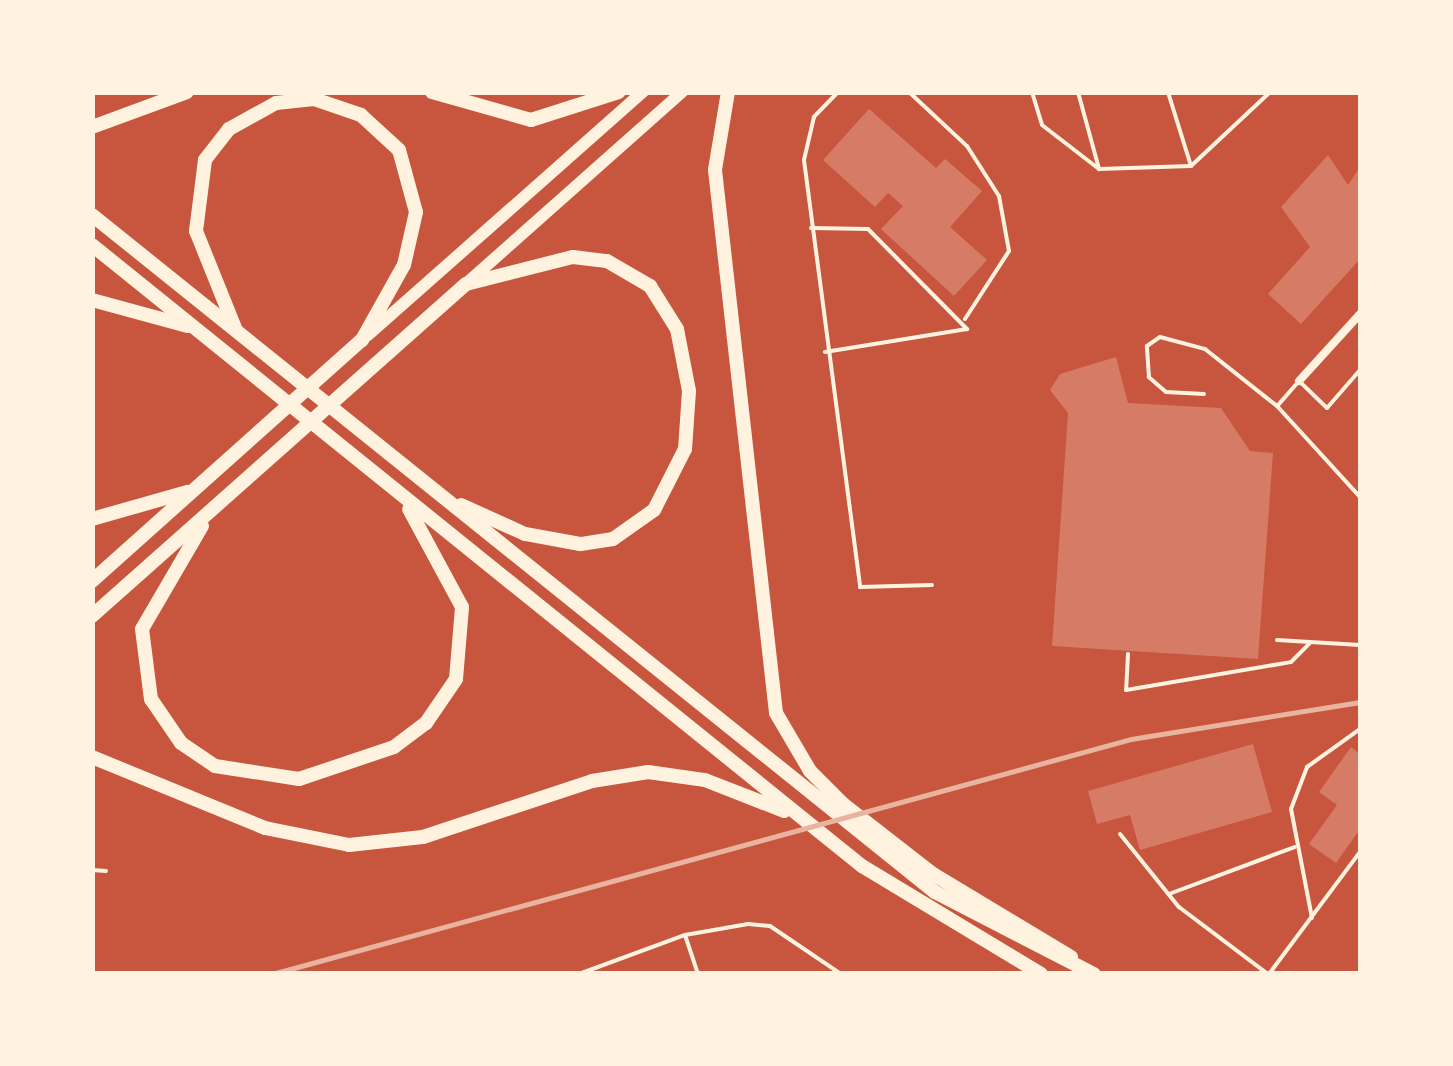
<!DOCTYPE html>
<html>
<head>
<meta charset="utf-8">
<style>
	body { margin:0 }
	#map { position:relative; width:1453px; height:1066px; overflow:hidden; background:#c8553d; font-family:"Exo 2",sans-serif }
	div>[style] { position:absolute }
	.building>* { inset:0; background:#d67c66 }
	.service>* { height:4px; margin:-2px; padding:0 2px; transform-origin:2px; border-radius:2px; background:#fff3e0 }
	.minor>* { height:8px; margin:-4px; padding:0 4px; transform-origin:4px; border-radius:4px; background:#fff3e0 }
	.primary>* { height:12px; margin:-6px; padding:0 6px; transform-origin:6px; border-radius:6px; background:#fff3e0 }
	.trunk>* { height:14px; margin:-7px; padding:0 7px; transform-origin:7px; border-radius:7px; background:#fff3e0 }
	.rail>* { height:5px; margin:-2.5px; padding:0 2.5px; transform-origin:2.5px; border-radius:2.5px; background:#e9b49f }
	span { translate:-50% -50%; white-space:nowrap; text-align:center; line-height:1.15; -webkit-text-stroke:8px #fff3e0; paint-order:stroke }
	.frame { position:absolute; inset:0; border:95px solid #fff3e0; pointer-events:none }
</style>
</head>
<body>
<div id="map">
	<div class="building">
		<i style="clip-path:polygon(869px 109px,936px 168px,945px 159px,982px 191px,950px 227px,987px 260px,954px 296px,881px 229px,903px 206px,888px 193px,875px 207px,823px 160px)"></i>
		<i style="clip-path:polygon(1328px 155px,1348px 185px,1360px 167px,1360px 259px,1301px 324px,1268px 294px,1310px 247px,1281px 207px)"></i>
		<i style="clip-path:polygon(1116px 357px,1128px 403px,1221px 408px,1250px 451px,1273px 453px,1258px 659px,1052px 646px,1068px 413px,1050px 390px,1060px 374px)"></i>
		<i style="clip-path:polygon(1253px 744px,1272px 812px,1140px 850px,1130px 815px,1097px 824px,1088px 791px)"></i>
		<i style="clip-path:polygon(1351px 747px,1360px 754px,1360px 829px,1336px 863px,1309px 844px,1337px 805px,1319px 792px)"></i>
	</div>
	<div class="service">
		<i style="left:838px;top:92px;width:35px;rotate:134deg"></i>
		<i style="left:814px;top:117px;width:44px;rotate:103.1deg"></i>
		<i style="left:804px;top:160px;width:431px;rotate:82.5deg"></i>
		<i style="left:860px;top:587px;width:72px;rotate:-1.6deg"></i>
		<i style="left:909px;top:92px;width:79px;rotate:43deg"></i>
		<i style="left:967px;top:146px;width:59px;rotate:57.4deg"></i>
		<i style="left:999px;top:196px;width:56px;rotate:79.7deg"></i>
		<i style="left:1009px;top:251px;width:81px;rotate:122.9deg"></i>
		<i style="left:1032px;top:92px;width:34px;rotate:73deg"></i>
		<i style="left:1042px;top:125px;width:72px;rotate:37.7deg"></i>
		<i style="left:1078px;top:92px;width:80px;rotate:74.7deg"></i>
		<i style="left:1099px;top:169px;width:92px;rotate:-1.9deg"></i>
		<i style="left:1191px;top:166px;width:77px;rotate:-107.3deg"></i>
		<i style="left:1191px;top:166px;width:108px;rotate:-43.1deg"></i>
		<i style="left:811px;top:228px;width:57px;rotate:1deg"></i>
		<i style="left:868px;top:229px;width:141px;rotate:45.3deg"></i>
		<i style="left:967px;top:329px;width:144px;rotate:170.8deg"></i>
		<i style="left:1360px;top:370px;width:50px;rotate:131deg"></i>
		<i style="left:1327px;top:408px;width:39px;rotate:-136deg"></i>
		<i style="left:1299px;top:381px;width:33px;rotate:131deg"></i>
		<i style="left:1277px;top:406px;width:123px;rotate:47.6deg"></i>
		<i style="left:1204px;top:394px;width:38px;rotate:-177deg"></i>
		<i style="left:1166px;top:392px;width:23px;rotate:-139deg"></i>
		<i style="left:1149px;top:377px;width:31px;rotate:-94deg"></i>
		<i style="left:1147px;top:346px;width:16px;rotate:-35deg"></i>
		<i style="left:1160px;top:337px;width:47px;rotate:14.9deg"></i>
		<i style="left:1205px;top:349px;width:92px;rotate:38.4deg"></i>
		<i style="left:1277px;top:640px;width:83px;rotate:3.4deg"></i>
		<i style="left:1128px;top:654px;width:36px;rotate:93deg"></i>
		<i style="left:1126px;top:690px;width:167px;rotate:-9.6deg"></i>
		<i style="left:1291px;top:662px;width:28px;rotate:-45deg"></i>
		<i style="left:1120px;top:834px;width:94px;rotate:51.1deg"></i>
		<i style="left:1179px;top:907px;width:111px;rotate:37deg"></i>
		<i style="left:92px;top:870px;width:14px;rotate:4deg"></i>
		<i style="left:1169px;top:894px;width:134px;rotate:-20.5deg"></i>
		<i style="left:1312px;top:918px;width:111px;rotate:-100.9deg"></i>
		<i style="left:1291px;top:809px;width:45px;rotate:-69.1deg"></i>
		<i style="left:1307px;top:767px;width:65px;rotate:-35.6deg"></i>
		<i style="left:685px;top:935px;width:41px;rotate:71.6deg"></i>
		<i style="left:579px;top:974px;width:113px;rotate:-20.2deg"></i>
		<i style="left:685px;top:935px;width:64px;rotate:-9.9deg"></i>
		<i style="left:748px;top:924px;width:22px;rotate:5deg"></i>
		<i style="left:770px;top:926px;width:86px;rotate:34.1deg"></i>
		<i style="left:1269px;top:974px;width:152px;rotate:-53.3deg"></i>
	</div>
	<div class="minor">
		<i style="left:1299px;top:381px;width:91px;rotate:-47.7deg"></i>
	</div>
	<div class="primary">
		<i style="left:468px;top:282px;width:286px;rotate:-41.6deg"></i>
		<i style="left:368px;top:335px;width:367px;rotate:-41.5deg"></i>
	</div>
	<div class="trunk">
		<i style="left:432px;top:92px;width:103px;rotate:15.8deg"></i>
		<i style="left:531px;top:120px;width:92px;rotate:-17.7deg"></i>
		<i style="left:728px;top:92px;width:79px;rotate:99.5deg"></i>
		<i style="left:715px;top:170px;width:546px;rotate:83.59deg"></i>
		<i style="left:776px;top:713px;width:67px;rotate:59.6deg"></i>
		<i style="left:810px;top:771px;width:47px;rotate:45deg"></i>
		<i style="left:843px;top:804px;width:114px;rotate:37.9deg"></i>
		<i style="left:933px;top:874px;width:161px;rotate:31deg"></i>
		<i style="left:92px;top:127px;width:101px;rotate:-20.2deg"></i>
		<i style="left:92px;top:215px;width:1081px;rotate:38.77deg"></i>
		<i style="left:935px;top:892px;width:179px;rotate:27.3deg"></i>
		<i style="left:92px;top:245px;width:989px;rotate:38.89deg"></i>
		<i style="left:862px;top:866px;width:209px;rotate:31.1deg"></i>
		<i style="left:92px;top:300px;width:99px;rotate:15.2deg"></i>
		<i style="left:92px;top:519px;width:99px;rotate:-15.9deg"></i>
		<i style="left:202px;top:526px;width:119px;rotate:120.2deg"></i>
		<i style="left:142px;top:629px;width:71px;rotate:82.7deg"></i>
		<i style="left:151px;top:699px;width:53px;rotate:55.7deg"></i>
		<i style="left:181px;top:743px;width:41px;rotate:34.1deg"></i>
		<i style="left:215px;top:766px;width:85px;rotate:8.8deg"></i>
		<i style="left:299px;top:779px;width:100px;rotate:-18.6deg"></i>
		<i style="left:394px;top:747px;width:40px;rotate:-37deg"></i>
		<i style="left:426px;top:723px;width:53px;rotate:-55.7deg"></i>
		<i style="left:456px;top:679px;width:72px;rotate:-85.2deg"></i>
		<i style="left:462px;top:607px;width:111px;rotate:-118.4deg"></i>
		<i style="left:92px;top:581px;width:362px;rotate:-41.8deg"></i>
		<i style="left:362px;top:340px;width:86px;rotate:-60.8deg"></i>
		<i style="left:404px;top:265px;width:54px;rotate:-77.2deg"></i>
		<i style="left:416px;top:212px;width:64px;rotate:-105.3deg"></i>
		<i style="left:399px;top:150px;width:52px;rotate:-137.4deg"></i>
		<i style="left:361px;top:115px;width:50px;rotate:-161.2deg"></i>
		<i style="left:314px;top:99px;width:38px;rotate:174deg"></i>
		<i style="left:276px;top:103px;width:54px;rotate:151deg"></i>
		<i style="left:229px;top:129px;width:39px;rotate:128deg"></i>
		<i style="left:205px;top:160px;width:72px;rotate:97.2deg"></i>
		<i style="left:196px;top:231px;width:105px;rotate:68.1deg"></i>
		<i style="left:92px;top:616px;width:500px;rotate:-41.6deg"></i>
		<i style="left:466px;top:284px;width:110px;rotate:-14.2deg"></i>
		<i style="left:573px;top:257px;width:34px;rotate:7deg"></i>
		<i style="left:607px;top:261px;width:50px;rotate:30.2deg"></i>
		<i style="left:650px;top:286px;width:51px;rotate:57.9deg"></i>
		<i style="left:677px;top:329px;width:63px;rotate:79deg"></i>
		<i style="left:689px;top:391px;width:58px;rotate:93.9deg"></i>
		<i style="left:685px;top:449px;width:68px;rotate:116.9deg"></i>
		<i style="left:654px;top:510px;width:50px;rotate:144.7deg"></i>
		<i style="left:613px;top:539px;width:33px;rotate:171deg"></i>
		<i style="left:580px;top:544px;width:56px;rotate:-169.7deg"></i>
		<i style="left:525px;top:534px;width:70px;rotate:-155.6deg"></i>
		<i style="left:92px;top:757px;width:187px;rotate:22.3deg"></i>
		<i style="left:265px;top:828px;width:86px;rotate:11.4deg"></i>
		<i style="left:349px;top:845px;width:74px;rotate:-6.2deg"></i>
		<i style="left:423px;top:837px;width:178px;rotate:-18.3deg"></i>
		<i style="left:592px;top:781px;width:57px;rotate:-9.1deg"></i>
		<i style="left:648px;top:772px;width:58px;rotate:8deg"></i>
		<i style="left:705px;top:780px;width:85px;rotate:21.4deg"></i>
	</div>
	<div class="rail">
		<i style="left:272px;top:974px;width:891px;rotate:-15.3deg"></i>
		<i style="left:1131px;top:739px;width:232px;rotate:-9.2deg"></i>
	</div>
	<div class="frame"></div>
</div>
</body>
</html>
